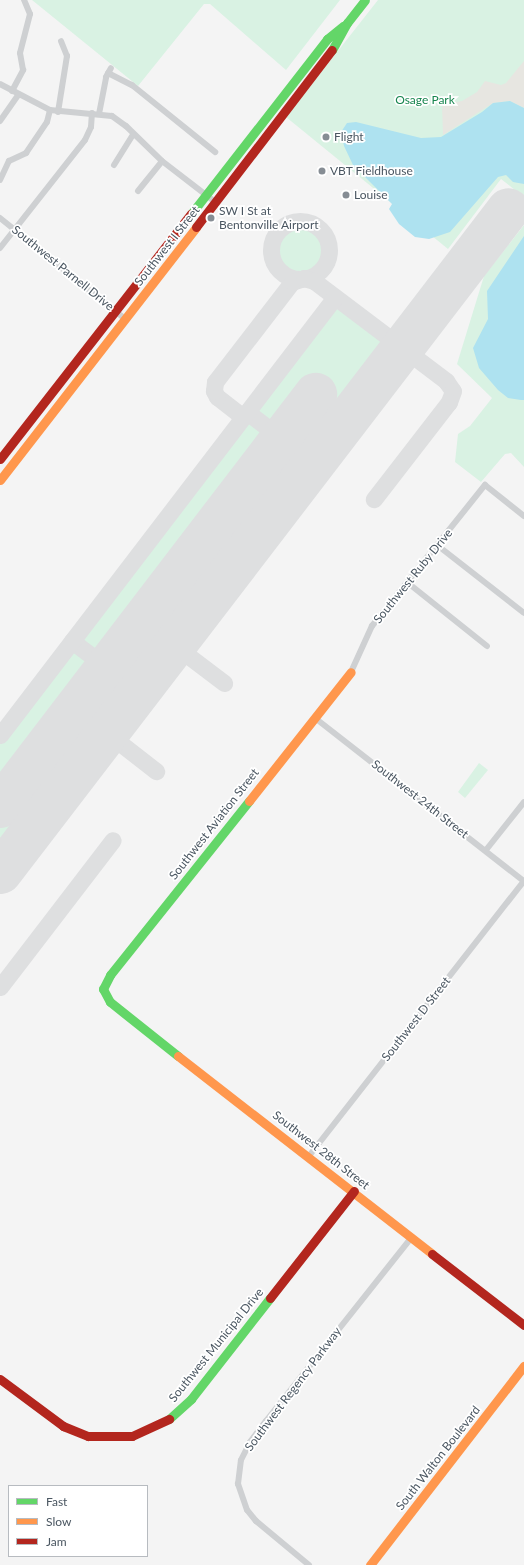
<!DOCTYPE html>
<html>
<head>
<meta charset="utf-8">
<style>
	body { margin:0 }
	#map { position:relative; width:524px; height:1565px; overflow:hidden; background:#f4f4f4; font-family:Lato,sans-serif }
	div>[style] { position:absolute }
	.green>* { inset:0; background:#d9f2e3 }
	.round { border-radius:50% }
	.sand>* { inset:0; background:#e7e6e1 }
	.water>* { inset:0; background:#aee2f0 }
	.taxiway>* { height:17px; margin:-8.5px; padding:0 8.5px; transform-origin:8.5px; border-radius:8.5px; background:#dedfe0 }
	.taxiway>.ring { margin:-8.5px; padding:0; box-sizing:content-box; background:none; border:17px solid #dedfe0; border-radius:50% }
	.runway>* { height:43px; margin:-21.5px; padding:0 21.5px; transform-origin:21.5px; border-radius:21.5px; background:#dedfe0 }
	.street>* { height:6px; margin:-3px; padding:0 3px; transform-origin:3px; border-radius:3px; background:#ced0d2 }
	.fast>* { height:9px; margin:-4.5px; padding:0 4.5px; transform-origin:4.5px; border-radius:4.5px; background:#63d668 }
	.slow>* { height:9px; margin:-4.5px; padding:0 4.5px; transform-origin:4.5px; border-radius:4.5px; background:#ff974d }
	.jam>* { height:9px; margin:-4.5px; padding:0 4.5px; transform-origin:4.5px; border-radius:4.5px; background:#b3261e }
	.dots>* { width:11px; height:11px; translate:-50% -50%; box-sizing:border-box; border:2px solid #fff; border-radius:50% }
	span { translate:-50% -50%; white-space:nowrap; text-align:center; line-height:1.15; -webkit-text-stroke:3.5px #fff; paint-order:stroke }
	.park-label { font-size:12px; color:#17864f }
	.poi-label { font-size:12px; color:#4a5661 }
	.left { translate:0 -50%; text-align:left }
	.street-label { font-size:12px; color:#4a5661 }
	.legend { position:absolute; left:8px; top:1485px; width:140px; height:72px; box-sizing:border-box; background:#fff; border:1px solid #b7bbc0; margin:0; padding:5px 7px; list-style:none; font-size:12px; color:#4a5661 }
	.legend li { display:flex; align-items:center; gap:8px; height:20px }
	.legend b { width:20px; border:1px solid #b7bbc0 }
</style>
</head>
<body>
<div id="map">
	<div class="green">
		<i style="clip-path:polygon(32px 0,340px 0,286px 70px,210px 4px,204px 4px,138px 86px)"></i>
		<i style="clip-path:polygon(378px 0,524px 0,524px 197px,501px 179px,448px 249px,286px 117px)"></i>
		<i style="clip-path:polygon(524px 225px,524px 467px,511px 453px,505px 454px,481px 482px,455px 462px,458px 434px,470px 426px,492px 398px,457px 364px,484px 276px)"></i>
		<i class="round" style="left:277px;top:227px;width:46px;height:46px"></i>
		<i style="clip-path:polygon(337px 309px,354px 316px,379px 335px,382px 348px,372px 371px,0 857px,0 744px,311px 337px)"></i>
		<i style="clip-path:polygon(479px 763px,488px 770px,465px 798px,458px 792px)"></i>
	</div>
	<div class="sand">
		<i style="clip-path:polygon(524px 61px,524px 108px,510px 101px,493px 103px,443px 135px,442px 105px,462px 101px,477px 92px,485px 81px,501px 85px,506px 83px)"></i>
	</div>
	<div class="water">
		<i style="clip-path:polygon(510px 101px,524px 108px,524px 184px,513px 182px,506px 175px,498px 177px,450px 232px,429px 239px,415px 237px,399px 224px,389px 209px,392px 204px,353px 165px,344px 146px,341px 132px,347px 123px,356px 122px,421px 138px,441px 137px,482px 112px,493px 103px)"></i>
		<i style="clip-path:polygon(524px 236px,524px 400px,521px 400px,508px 398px,498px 390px,479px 368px,473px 348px,488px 319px,487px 291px)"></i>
	</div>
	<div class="taxiway">
		<i class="ring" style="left:271px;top:221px;width:41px;height:41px"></i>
		<i style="left:247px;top:412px;width:43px;rotate:37.4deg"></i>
		<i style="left:243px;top:417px;width:33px;rotate:-142deg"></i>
		<i style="left:217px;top:397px;width:7px;rotate:-117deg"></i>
		<i style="left:214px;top:391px;width:9px;rotate:-84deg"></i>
		<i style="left:215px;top:382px;width:126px;rotate:-52.4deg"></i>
		<i style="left:292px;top:282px;width:13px;rotate:-18deg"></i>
		<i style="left:304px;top:278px;width:10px;rotate:17deg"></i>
		<i style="left:314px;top:281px;width:166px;rotate:37.1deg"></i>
		<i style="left:446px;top:381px;width:12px;rotate:55deg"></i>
		<i style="left:453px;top:391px;width:12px;rotate:110deg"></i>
		<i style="left:449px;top:402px;width:123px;rotate:127.7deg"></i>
		<i style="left:72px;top:641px;width:43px;rotate:37.4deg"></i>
		<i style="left:174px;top:645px;width:63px;rotate:37.2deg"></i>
		<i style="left:75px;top:708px;width:103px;rotate:37.9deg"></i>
		<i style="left:0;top:735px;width:551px;rotate:-52.59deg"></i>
		<i style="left:0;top:987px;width:185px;rotate:-52.5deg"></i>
	</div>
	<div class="runway">
		<i style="left:0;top:806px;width:519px;rotate:-52.6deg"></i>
		<i style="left:0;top:872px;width:835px;rotate:-52.54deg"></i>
	</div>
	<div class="street">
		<i style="left:108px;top:73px;width:27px;rotate:27deg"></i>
		<i style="left:132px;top:85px;width:107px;rotate:38.9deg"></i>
		<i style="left:0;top:84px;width:56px;rotate:27.5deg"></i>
		<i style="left:50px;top:110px;width:62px;rotate:5.5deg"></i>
		<i style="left:112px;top:116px;width:17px;rotate:36deg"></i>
		<i style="left:126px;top:126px;width:50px;rotate:44.2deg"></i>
		<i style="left:162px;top:161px;width:67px;rotate:37.7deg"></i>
		<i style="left:12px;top:91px;width:24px;rotate:-62deg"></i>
		<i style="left:23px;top:70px;width:17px;rotate:-100deg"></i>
		<i style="left:20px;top:53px;width:40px;rotate:-75.6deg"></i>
		<i style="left:30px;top:14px;width:15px;rotate:-113deg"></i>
		<i style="left:58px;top:112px;width:57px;rotate:-80.9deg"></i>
		<i style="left:67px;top:56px;width:16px;rotate:-112deg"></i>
		<i style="left:99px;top:114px;width:38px;rotate:-79deg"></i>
		<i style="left:106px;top:77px;width:10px;rotate:-61deg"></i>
		<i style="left:0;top:121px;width:32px;rotate:-55deg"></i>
		<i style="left:114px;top:165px;width:36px;rotate:-58deg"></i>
		<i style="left:0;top:180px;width:21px;rotate:-65deg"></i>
		<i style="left:9px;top:161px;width:19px;rotate:-25deg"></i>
		<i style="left:26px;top:153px;width:37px;rotate:-56deg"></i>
		<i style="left:47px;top:122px;width:12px;rotate:-76deg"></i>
		<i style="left:138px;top:191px;width:38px;rotate:-51deg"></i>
		<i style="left:0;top:218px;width:161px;rotate:38.9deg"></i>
		<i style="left:0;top:248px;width:137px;rotate:-51.8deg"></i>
		<i style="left:85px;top:140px;width:14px;rotate:-65deg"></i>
		<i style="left:91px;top:127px;width:14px;rotate:-86deg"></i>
		<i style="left:437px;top:545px;width:110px;rotate:38deg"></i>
		<i style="left:408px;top:583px;width:101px;rotate:38.6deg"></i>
		<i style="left:351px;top:672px;width:51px;rotate:-65.5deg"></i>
		<i style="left:372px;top:626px;width:181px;rotate:-51.3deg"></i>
		<i style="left:485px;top:485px;width:50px;rotate:38.5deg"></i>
		<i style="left:315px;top:718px;width:265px;rotate:38deg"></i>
		<i style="left:486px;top:850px;width:61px;rotate:-51.6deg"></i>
		<i style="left:309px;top:1156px;width:349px;rotate:-52deg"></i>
		<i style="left:309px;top:1565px;width:69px;rotate:-140.3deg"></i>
		<i style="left:256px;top:1521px;width:14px;rotate:-129deg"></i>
		<i style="left:247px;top:1510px;width:28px;rotate:-109deg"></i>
		<i style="left:238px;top:1484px;width:24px;rotate:-83deg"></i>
		<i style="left:241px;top:1460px;width:20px;rotate:-63deg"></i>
		<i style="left:250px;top:1442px;width:26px;rotate:-53deg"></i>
		<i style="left:266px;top:1421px;width:235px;rotate:-51.6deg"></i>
	</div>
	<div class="fast">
		<i style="left:332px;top:50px;width:31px;rotate:-61deg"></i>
		<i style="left:347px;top:23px;width:29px;rotate:-52deg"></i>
		<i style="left:191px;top:214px;width:222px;rotate:-52.1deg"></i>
		<i style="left:327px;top:39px;width:21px;rotate:-39deg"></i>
		<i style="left:178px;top:1056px;width:87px;rotate:-141.5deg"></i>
		<i style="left:110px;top:1002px;width:15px;rotate:-118deg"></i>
		<i style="left:103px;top:989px;width:16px;rotate:-63deg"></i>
		<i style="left:110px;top:975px;width:223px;rotate:-51.4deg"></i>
		<i style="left:169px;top:1419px;width:30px;rotate:-42deg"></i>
		<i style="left:191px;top:1399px;width:128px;rotate:-52deg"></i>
	</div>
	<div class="slow">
		<i style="left:0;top:480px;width:320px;rotate:-52.2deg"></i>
		<i style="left:249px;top:801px;width:164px;rotate:-51.7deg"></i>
		<i style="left:178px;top:1056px;width:322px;rotate:37.9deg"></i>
		<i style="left:370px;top:1565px;width:252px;rotate:-52.3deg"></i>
	</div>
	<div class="jam">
		<i style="left:196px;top:227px;width:223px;rotate:-52.5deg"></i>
		<i style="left:0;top:459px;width:311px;rotate:-52.1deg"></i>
		<i style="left:432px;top:1254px;width:116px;rotate:37.7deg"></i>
		<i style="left:270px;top:1298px;width:136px;rotate:-51.9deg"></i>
		<i style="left:0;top:1379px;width:79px;rotate:36.7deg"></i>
		<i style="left:63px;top:1426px;width:27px;rotate:22deg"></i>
		<i style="left:88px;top:1436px;width:44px"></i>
		<i style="left:132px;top:1436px;width:41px;rotate:-24.7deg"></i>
	</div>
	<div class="dots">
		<i style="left:326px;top:137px;background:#868d94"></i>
		<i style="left:322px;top:171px;background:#868d94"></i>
		<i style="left:346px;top:195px;background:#868d94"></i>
		<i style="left:211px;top:218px;background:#868d94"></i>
	</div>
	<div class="park-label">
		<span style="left:425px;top:100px">Osage Park</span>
	</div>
	<div class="poi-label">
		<span class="left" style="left:334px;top:137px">Flight</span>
		<span class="left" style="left:330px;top:171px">VBT Fieldhouse</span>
		<span class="left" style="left:354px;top:195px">Louise</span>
		<span class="left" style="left:219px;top:218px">SW I St at<br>Bentonville Airport</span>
	</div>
	<div class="street-label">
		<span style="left:167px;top:246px;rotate:-52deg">Southwest I Street</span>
		<span style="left:63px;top:268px;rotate:39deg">Southwest Parnell Drive</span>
		<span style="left:413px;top:576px;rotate:-51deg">Southwest Ruby Drive</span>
		<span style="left:420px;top:799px;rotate:38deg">Southwest 24th Street</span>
		<span style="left:214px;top:824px;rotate:-52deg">Southwest Aviation Street</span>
		<span style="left:416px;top:1019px;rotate:-52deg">Southwest D Street</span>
		<span style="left:321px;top:1150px;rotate:38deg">Southwest 28th Street</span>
		<span style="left:216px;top:1345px;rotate:-51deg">Southwest Municipal Drive</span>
		<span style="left:293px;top:1389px;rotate:-53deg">Southwest Regency Parkway</span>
		<span style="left:438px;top:1458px;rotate:-52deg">South Walton Boulevard</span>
	</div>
	<ul class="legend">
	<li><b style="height:5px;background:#63d668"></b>Fast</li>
	<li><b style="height:5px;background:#ff974d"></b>Slow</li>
	<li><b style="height:5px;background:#b3261e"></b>Jam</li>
	</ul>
</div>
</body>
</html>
